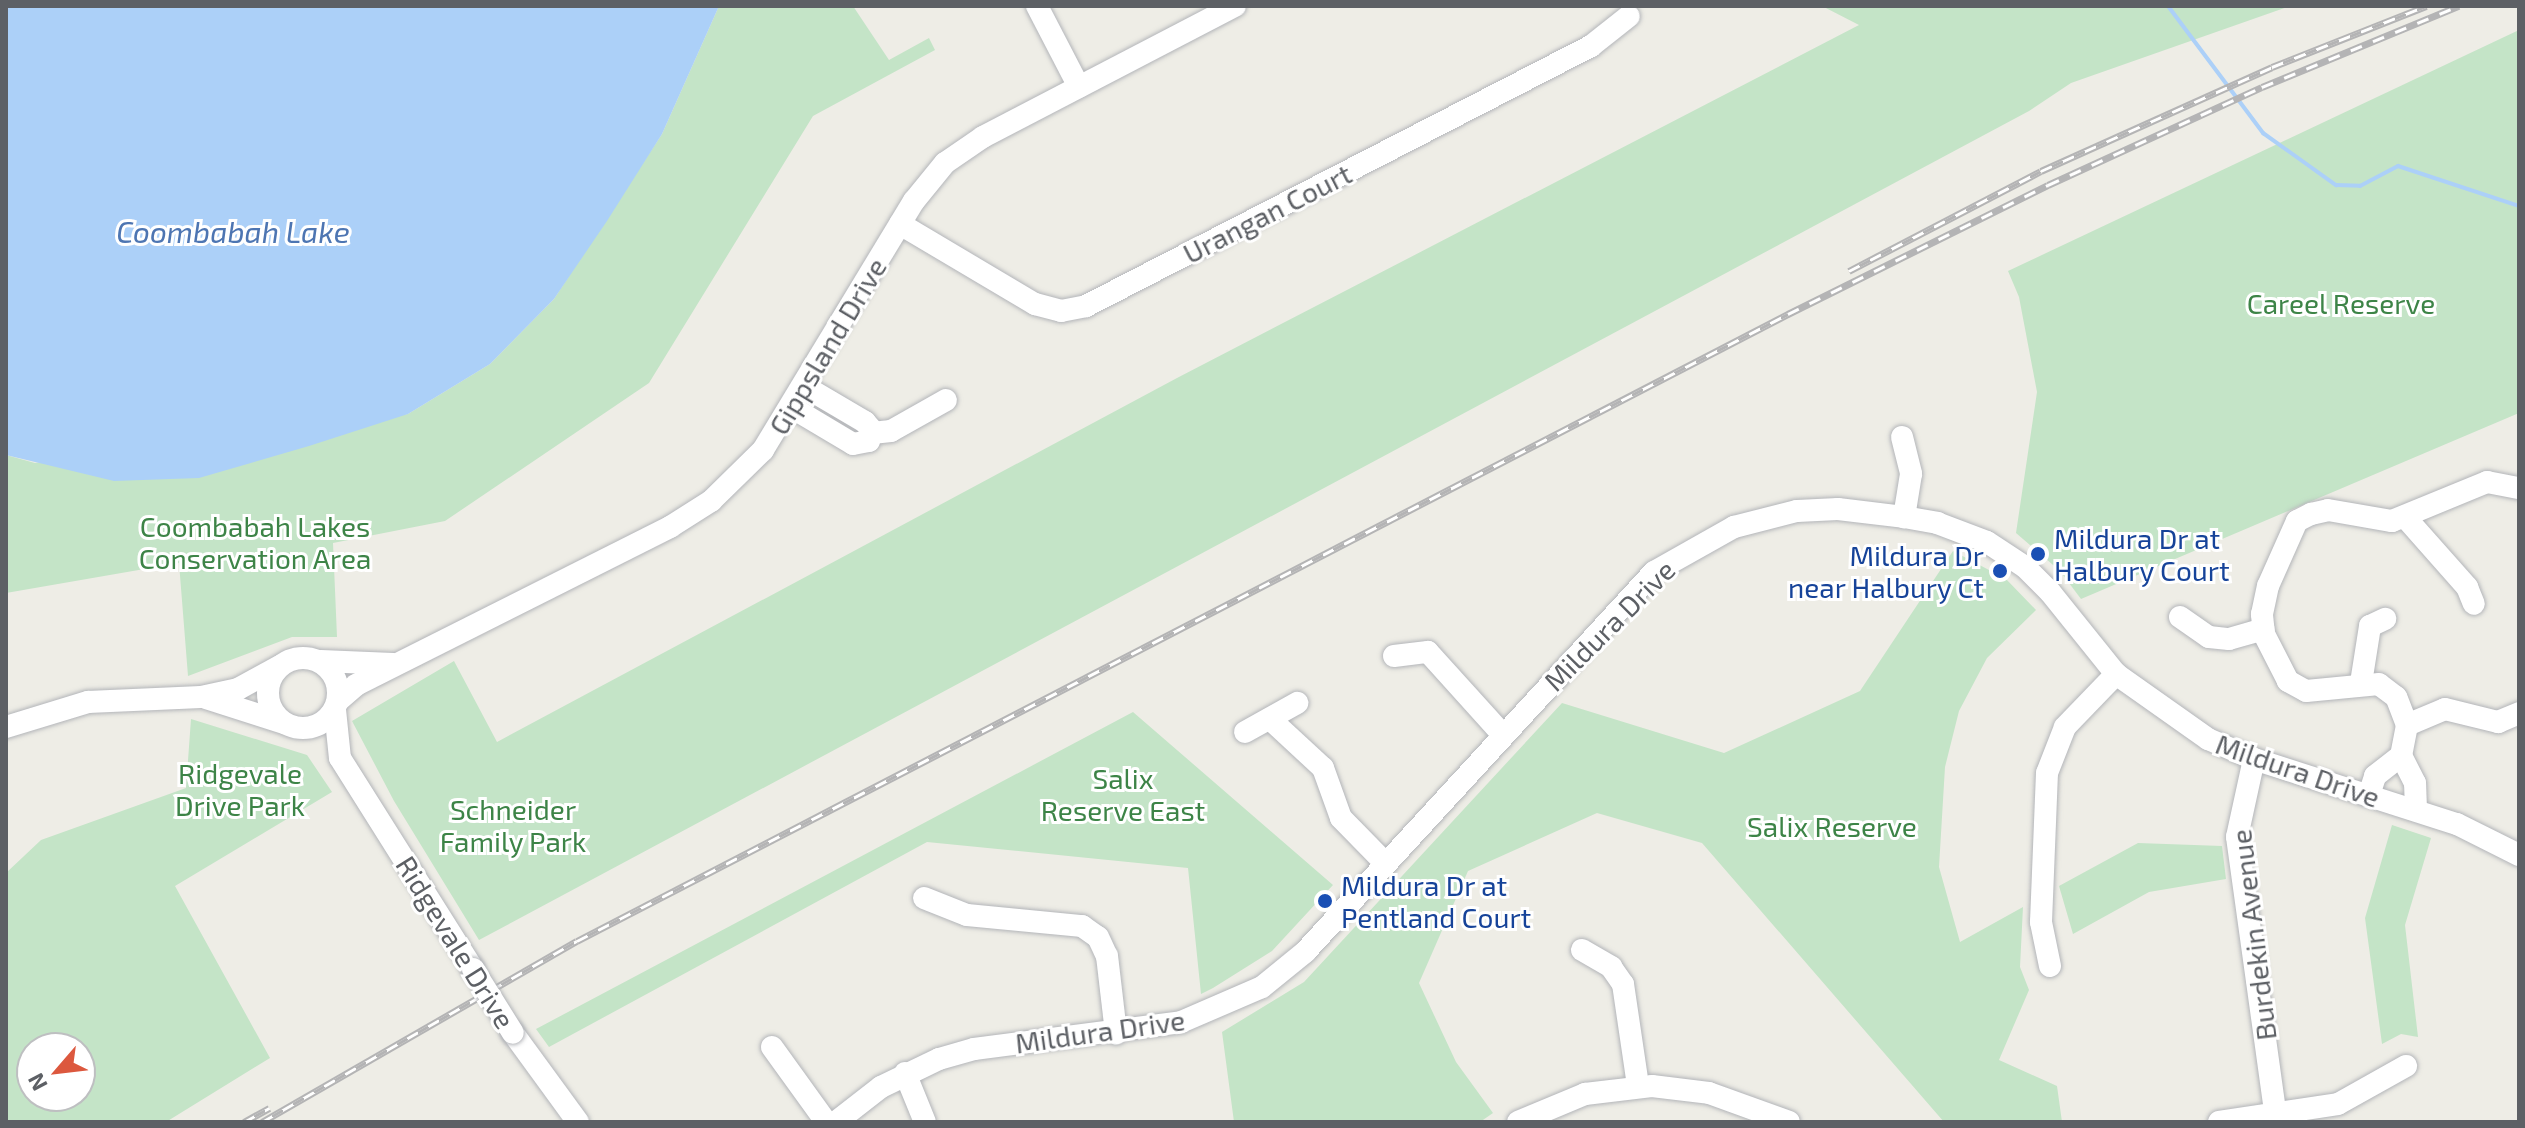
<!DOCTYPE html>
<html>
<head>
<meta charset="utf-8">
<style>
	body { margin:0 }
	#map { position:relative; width:2525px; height:1128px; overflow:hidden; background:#eeede6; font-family:"Exo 2",sans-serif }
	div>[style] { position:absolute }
	.green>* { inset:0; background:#c4e4c7 }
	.water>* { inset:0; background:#acd0f8 }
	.stream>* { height:4px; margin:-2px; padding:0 2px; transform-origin:2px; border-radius:2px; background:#acd0f8 }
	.roads { filter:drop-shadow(0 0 2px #b3b5b9) drop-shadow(0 0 2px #b3b5b9) }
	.minor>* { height:22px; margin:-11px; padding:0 11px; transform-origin:11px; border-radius:11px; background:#fff }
	.minor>.ring { margin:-11px; padding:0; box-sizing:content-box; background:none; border:22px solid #fff; border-radius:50% }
	.rail>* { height:7px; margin-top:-3.5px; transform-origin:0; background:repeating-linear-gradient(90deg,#fff 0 12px,#b4b4b5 0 24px); box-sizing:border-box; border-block:2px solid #b4b4b5 }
	.bridges { filter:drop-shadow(0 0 2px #b3b5b9) drop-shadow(0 0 2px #b3b5b9) }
	.minor-bridge>* { height:22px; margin:-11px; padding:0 11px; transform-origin:11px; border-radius:11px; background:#fff }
	.dots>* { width:22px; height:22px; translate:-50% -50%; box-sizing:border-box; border:4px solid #fff; border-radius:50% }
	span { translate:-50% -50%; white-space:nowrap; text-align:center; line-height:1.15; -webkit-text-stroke:6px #fff; paint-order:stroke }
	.street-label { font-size:28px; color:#5d6065 }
	.park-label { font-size:28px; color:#3d8447 }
	.transit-label { font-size:28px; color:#164399 }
	.left { translate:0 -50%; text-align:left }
	.right { translate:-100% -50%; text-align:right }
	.water-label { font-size:30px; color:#4d75b2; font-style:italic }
	.frame { position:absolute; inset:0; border:8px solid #5d6065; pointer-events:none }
	.north { position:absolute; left:16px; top:1032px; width:80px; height:80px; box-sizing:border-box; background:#fff; border:2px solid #bebfc1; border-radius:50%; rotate:242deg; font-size:22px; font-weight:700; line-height:32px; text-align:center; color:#5d6065 }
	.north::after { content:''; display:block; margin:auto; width:28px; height:36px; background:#dc583e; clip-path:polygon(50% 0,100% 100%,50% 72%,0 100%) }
</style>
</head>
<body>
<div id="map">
	<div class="green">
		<i style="clip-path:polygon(719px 6px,853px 6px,889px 60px,929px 38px,935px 50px,813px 116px,649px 383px,445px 521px,333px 543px,337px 637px,292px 637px,188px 676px,179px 563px,6px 593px,6px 455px,35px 463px,408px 414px,490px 364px,554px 299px,662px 134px)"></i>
		<i style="clip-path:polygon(1822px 6px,2290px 6px,2071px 83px,2029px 111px,479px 940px,394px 801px,352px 721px,454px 661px,497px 742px,1177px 378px,1859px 25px)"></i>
		<i style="clip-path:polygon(2519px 30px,2519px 413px,2081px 599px,2060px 571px,2016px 533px,2037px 392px,2019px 297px,2008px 271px)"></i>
		<i style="clip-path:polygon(1953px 551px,2006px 579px,2036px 610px,1987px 658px,1959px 711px,1945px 767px,1939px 867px,1960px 942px,2023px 907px,2020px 967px,2029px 990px,1999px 1060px,2057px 1086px,2062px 1122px,1944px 1122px,1702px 843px,1597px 813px,1468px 871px,1419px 983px,1456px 1062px,1493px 1113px,1480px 1122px,1234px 1122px,1222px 1032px,1304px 982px,1562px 703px,1724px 753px,1860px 691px)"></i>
		<i style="clip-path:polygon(1133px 712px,1333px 885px,1272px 951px,1213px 988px,1201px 994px,1188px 868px,927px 842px,549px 1047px,536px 1029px)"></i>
		<i style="clip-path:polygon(evenodd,191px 719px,307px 755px,332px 792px,175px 886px,270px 1058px,166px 1122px,6px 1122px,6px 873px,41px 840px,186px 788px,191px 719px,32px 1048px,80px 1048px,80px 1096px,32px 1096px,32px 1048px)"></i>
		<i style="clip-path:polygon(2392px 825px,2431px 838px,2405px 925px,2418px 1037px,2401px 1034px,2382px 1044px,2365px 918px)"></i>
		<i style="clip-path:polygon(2138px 843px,2222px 846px,2226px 879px,2149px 892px,2073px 934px,2059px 886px)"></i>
	</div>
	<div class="water">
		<i style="clip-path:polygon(6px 6px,719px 6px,662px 134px,607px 221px,554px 299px,490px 364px,408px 414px,309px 446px,199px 478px,114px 481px,6px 455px)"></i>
	</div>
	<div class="stream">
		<i style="left:2168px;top:6px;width:159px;rotate:53.2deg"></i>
		<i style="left:2263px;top:133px;width:90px;rotate:35.5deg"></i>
		<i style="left:2336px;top:185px;width:24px;rotate:2deg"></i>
		<i style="left:2360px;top:186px;width:43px;rotate:-27.8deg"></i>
		<i style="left:2398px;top:166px;width:127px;rotate:18.3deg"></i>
	</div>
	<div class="roads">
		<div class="minor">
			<i style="left:1037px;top:6px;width:91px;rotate:62.6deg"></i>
			<i style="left:900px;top:224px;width:157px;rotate:30.7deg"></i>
			<i style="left:1035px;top:304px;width:27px;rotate:15deg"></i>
			<i style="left:1061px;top:311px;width:25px;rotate:-11deg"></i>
			<i style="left:1086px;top:306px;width:568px;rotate:-27.24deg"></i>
			<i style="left:1591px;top:46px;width:48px;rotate:-38.3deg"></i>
			<i style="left:791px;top:407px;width:72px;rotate:30.8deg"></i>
			<i style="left:853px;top:444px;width:16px;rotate:-11deg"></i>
			<i style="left:869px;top:441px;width:12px;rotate:-81deg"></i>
			<i style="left:871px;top:429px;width:9px;rotate:-131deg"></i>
			<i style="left:865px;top:422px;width:71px;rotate:-149.5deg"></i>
			<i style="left:872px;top:433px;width:19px;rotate:-6deg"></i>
			<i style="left:891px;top:431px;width:63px;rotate:-29.4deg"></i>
			<i style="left:1902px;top:437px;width:38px;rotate:76deg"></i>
			<i style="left:1911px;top:474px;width:44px;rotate:99.2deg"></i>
			<i style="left:2405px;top:517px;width:94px;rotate:48.5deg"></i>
			<i style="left:2467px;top:587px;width:18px;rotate:68deg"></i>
			<i style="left:2180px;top:617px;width:35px;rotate:35deg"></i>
			<i style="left:2209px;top:637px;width:20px;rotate:6deg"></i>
			<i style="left:2229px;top:639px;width:36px;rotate:-16deg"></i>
			<i style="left:1394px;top:656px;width:34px;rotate:-7deg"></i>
			<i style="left:1428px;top:652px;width:110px;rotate:47.9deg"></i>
			<i class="ring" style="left:268px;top:658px;width:48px;height:48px"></i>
			<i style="left:321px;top:661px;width:72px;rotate:2.4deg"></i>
			<i style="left:2361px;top:683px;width:58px;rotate:-81deg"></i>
			<i style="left:2370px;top:626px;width:17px;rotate:-25deg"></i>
			<i style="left:206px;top:698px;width:82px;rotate:17.8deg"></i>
			<i style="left:339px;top:700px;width:23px;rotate:-41deg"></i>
			<i style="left:356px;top:685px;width:352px;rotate:-26.7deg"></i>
			<i style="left:670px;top:527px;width:49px;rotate:-32.4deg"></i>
			<i style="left:711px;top:501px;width:73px;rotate:-44.4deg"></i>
			<i style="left:763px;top:450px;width:291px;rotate:-58.8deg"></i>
			<i style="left:914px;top:201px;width:49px;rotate:-50.8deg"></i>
			<i style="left:945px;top:163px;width:46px;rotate:-34.4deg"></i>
			<i style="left:983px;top:137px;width:284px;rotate:-27.5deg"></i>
			<i style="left:335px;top:710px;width:48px;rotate:84.1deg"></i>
			<i style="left:340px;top:758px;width:249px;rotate:57.8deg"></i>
			<i style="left:1270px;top:719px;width:72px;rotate:42.8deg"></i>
			<i style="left:1323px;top:768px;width:53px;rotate:70.2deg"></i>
			<i style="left:1341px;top:818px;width:63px;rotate:45.6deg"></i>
			<i style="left:2407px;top:725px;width:41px;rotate:-22.8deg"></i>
			<i style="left:2445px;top:709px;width:55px;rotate:13.8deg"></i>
			<i style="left:2498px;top:722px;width:23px;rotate:-23deg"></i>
			<i style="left:6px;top:727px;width:86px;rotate:-17deg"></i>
			<i style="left:88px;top:702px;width:113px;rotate:-2.5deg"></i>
			<i style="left:201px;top:697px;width:38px;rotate:-12deg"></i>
			<i style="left:238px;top:689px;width:48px;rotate:-28.7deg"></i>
			<i style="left:1245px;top:732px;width:60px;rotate:-29.1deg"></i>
			<i style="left:2254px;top:759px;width:80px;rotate:102.3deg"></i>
			<i style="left:2237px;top:837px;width:277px;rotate:82.1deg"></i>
			<i style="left:2369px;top:795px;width:20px;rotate:-72deg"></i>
			<i style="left:2375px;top:776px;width:33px;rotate:-38deg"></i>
			<i style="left:2416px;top:810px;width:27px;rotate:-92deg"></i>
			<i style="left:2415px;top:783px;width:30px;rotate:-117deg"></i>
			<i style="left:2401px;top:756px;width:32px;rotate:-79deg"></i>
			<i style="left:2407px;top:725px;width:30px;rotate:-111deg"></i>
			<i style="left:2396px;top:697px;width:21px;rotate:-143deg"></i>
			<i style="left:2379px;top:684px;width:73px;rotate:174.5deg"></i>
			<i style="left:2306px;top:691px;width:21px;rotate:-151deg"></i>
			<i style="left:2288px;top:681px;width:53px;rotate:-117.1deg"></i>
			<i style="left:2264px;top:634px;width:20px;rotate:-96deg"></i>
			<i style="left:2262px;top:614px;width:29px;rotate:-78deg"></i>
			<i style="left:2268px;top:586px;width:71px;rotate:-66deg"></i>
			<i style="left:2297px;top:521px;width:16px;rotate:-27deg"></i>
			<i style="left:2311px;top:514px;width:17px;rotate:-13deg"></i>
			<i style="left:2328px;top:510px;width:65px;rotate:9.8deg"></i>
			<i style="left:2392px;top:521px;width:103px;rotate:-22.3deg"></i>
			<i style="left:2487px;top:482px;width:33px;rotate:11deg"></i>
			<i style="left:924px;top:898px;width:46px;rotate:21.6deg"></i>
			<i style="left:967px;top:915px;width:116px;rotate:5.5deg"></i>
			<i style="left:1082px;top:926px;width:19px;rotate:35deg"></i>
			<i style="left:1098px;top:937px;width:21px;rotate:65deg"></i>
			<i style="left:1107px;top:956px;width:78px;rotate:83.3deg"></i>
			<i style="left:1582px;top:950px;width:34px;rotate:30deg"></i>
			<i style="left:1611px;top:967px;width:21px;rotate:55deg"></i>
			<i style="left:1623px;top:984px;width:103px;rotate:81.6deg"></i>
			<i style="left:2050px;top:966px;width:45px;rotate:-101.6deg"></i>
			<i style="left:2041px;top:922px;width:149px;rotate:-87.7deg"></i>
			<i style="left:2047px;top:773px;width:49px;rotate:-68.6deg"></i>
			<i style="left:2065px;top:727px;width:74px;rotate:-46.1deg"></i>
			<i style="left:513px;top:1033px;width:110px;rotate:53.9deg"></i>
			<i style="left:772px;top:1047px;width:92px;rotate:54.2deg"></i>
			<i style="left:905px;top:1073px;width:53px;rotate:67.8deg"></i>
			<i style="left:836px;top:1122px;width:57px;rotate:-37.9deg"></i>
			<i style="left:881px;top:1087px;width:64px;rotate:-25.8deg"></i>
			<i style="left:939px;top:1059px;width:36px;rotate:-16deg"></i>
			<i style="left:974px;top:1049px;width:209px;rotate:-7.4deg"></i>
			<i style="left:1181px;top:1022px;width:88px;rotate:-23.4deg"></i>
			<i style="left:1262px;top:987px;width:55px;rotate:-39.1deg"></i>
			<i style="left:1305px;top:952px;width:516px;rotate:-47.43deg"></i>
			<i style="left:1654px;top:572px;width:92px;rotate:-29.4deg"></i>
			<i style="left:1734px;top:527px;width:65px;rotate:-14.3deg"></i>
			<i style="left:1797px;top:511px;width:41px;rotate:-2.8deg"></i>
			<i style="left:1838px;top:509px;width:66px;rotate:6.9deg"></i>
			<i style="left:1904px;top:517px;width:34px;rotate:10deg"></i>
			<i style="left:1937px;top:523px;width:53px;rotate:20.8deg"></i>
			<i style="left:1987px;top:542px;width:45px;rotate:33.3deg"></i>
			<i style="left:2025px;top:567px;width:35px;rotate:45deg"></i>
			<i style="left:2050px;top:592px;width:105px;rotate:51.2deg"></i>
			<i style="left:2116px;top:674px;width:113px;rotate:35.2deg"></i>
			<i style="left:2208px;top:739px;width:50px;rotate:23.5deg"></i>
			<i style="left:2254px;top:759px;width:213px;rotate:17.8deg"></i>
			<i style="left:2457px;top:824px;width:69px;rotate:26.6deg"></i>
			<i style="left:1518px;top:1122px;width:73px;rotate:-22.7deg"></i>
			<i style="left:1585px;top:1094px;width:67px;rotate:-6.8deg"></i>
			<i style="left:1652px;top:1086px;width:57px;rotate:7deg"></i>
			<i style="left:1709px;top:1093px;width:85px;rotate:19.9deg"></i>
			<i style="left:2219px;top:1122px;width:120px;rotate:-8.6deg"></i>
			<i style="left:2338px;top:1104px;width:78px;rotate:-29.2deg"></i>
		</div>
	</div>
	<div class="rail">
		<i style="left:1849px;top:271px;width:216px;rotate:-27.5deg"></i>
		<i style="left:2041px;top:171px;width:253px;rotate:-24.2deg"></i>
		<i style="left:2272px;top:67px;width:166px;rotate:-21.6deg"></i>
		<i style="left:244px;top:1122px;width:29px;rotate:-29deg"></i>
		<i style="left:262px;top:1122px;width:363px;rotate:-29.9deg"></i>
		<i style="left:577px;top:941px;width:1364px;rotate:-27.37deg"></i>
		<i style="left:1788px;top:314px;width:290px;rotate:-26.4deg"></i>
		<i style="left:2048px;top:185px;width:235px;rotate:-24.6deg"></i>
		<i style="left:2262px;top:87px;width:213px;rotate:-22.4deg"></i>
	</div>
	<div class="bridges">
		<div class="minor-bridge">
			<i style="left:473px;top:969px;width:75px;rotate:58deg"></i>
		</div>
	</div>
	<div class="dots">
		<i style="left:2038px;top:554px;background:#1a4fb4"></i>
		<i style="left:2000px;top:571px;background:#1a4fb4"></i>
		<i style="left:1325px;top:901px;background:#1a4fb4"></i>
	</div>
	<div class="street-label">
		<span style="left:1267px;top:213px;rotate:-27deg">Urangan Court</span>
		<span style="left:827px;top:346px;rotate:-59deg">Gippsland Drive</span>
		<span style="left:1609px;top:625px;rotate:-45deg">Mildura Drive</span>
		<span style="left:2298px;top:770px;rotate:19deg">Mildura Drive</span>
		<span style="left:2253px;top:935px;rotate:-97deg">Burdekin Avenue</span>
		<span style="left:456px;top:942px;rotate:58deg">Ridgevale Drive</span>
		<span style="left:1100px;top:1031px;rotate:-8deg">Mildura Drive</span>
	</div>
	<div class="park-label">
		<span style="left:2341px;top:303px">Careel Reserve</span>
		<span style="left:255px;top:542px">Coombabah Lakes<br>Conservation Area</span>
		<span style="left:240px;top:789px">Ridgevale<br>Drive Park</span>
		<span style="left:1123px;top:794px">Salix<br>Reserve East</span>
		<span style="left:513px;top:825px">Schneider<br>Family Park</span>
		<span style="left:1832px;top:826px">Salix Reserve</span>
	</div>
	<div class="transit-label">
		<span class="left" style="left:2054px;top:554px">Mildura Dr at<br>Halbury Court</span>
		<span class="right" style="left:1984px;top:571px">Mildura Dr<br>near Halbury Ct</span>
		<span class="left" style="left:1341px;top:901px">Mildura Dr at<br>Pentland Court</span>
	</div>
	<div class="water-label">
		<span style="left:233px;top:231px">Coombabah Lake</span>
	</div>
	<div class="frame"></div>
	<div class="north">N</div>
</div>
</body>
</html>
